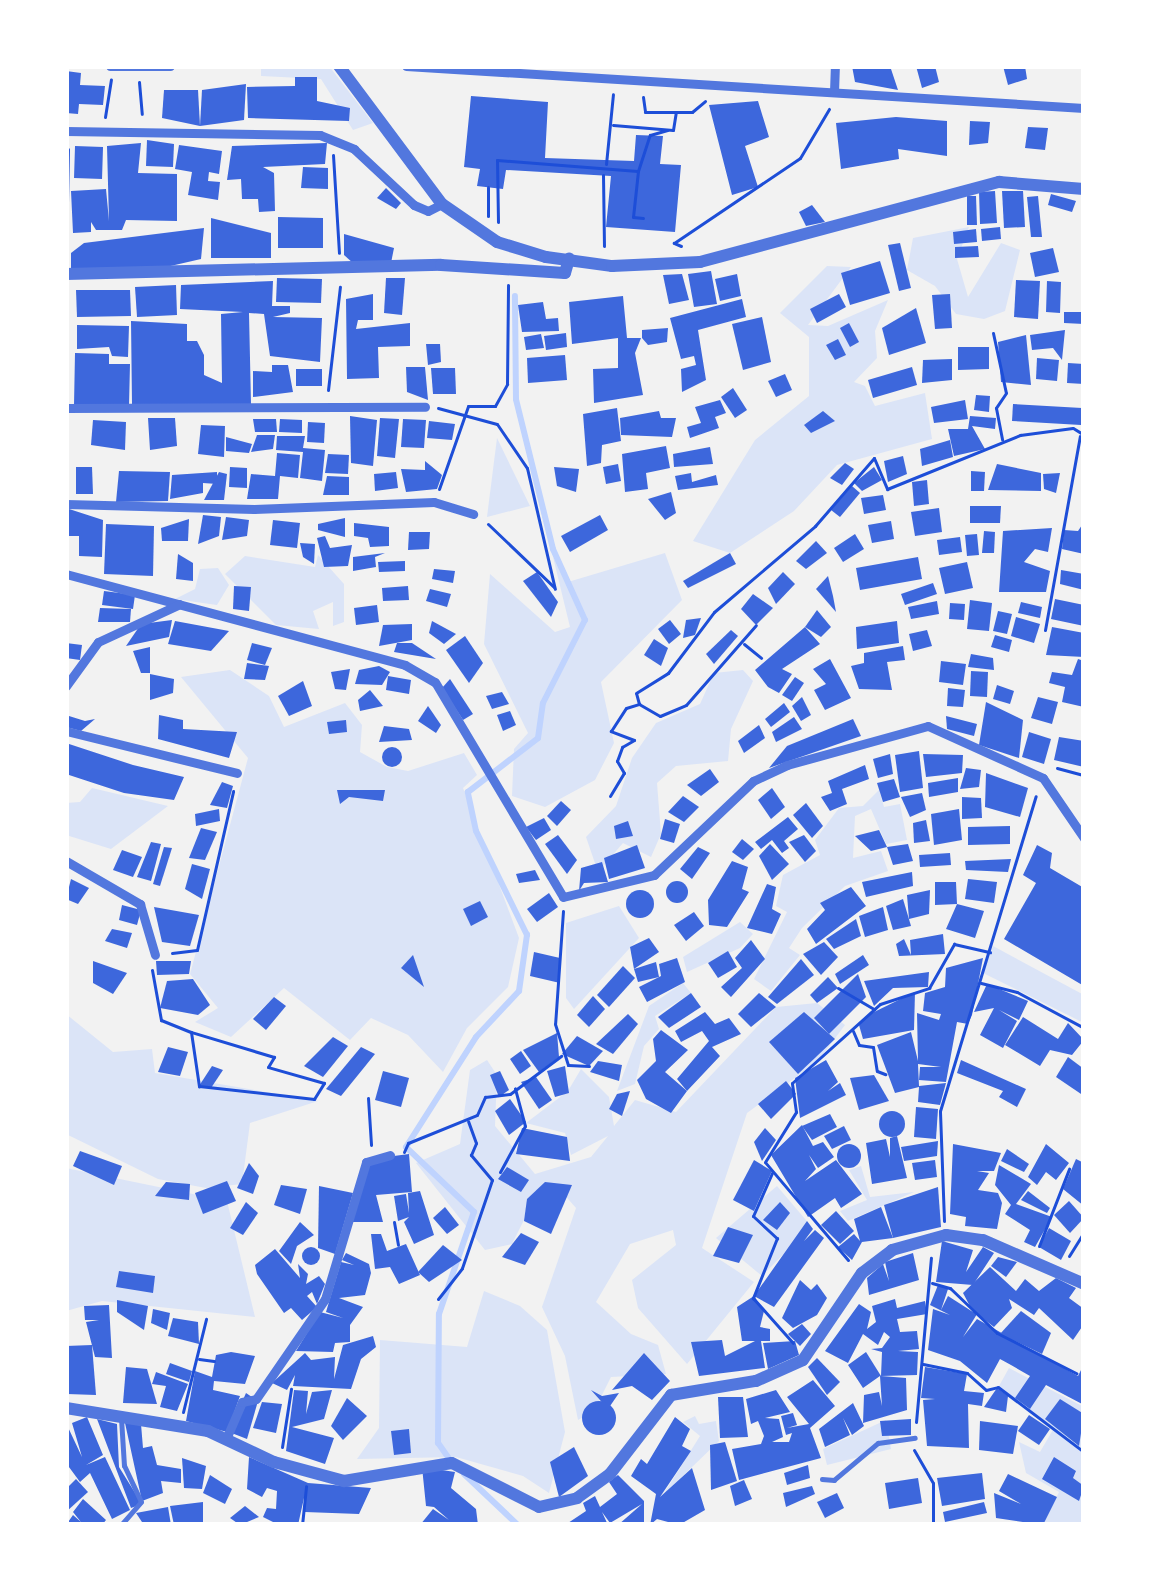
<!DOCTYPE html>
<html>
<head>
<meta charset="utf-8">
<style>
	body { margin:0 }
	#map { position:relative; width:1150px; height:1591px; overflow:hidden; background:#f2f2f2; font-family:Georgia,serif }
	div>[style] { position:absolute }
	.green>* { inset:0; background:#dbe4f7 }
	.stream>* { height:6px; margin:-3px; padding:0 3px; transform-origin:3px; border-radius:3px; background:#bfd3fe }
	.building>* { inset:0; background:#3d67dc }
	.round { border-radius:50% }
	.path>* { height:3px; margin:-1.5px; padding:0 1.5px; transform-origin:1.5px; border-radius:1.5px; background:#1d4ed8 }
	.service>* { height:4.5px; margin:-2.25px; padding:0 2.25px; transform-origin:2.25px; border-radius:2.25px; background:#5277de }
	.minor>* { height:9px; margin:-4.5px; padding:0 4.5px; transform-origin:4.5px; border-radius:4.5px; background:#5277de }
	.tertiary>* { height:12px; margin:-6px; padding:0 6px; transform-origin:6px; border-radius:6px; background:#5277de }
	span { translate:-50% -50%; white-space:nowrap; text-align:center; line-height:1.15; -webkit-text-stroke:9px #fff; paint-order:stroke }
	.frame { position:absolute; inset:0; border:69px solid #fff; pointer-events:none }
</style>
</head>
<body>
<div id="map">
	<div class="green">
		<i style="clip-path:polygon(261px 66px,329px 66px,373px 123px,353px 130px,321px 79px,261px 76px)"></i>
		<i style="clip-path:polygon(969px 227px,957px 259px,968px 297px,1001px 243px,1020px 250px,1005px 311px,984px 319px,956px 314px,935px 286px,907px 270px,913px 238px)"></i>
		<i style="clip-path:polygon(827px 266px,851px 267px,808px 325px,828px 326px,888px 300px,875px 331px,877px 358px,854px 382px,865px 386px,875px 406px,925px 393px,932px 439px,837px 465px,794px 511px,730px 553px,693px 541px,755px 440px,809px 396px,809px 337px,780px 313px)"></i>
		<i style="clip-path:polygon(497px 438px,530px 506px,487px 517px)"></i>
		<i style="clip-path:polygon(665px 553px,682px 600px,601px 682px,614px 743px,595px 780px,545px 807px,512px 796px,514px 749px,528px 733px,484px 644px,490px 574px,555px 632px,570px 627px,553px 557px,568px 582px)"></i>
		<i style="clip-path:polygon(318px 555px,344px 584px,344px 622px,333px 626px,333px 602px,313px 611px,319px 629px,276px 625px,225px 574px,245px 556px,315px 567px)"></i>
		<i style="clip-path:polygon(218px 568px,229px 585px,217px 605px,175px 599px,195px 589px,200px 569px)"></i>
		<i style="clip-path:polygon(230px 670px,269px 696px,284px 727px,345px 703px,362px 725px,360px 752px,387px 767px,408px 771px,464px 753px,477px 775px,463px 788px,519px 938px,508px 987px,467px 1028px,443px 1072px,408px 1035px,371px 1018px,350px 1040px,284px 988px,231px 1037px,195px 1022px,218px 1008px,190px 974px,248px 758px,181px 677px)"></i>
		<i style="clip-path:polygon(743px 670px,753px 681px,731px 729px,728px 761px,676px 766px,657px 783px,661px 834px,651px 857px,623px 843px,598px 872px,586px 837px,616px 806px,632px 758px,656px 723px,700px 704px,714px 673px)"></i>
		<i style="clip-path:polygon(92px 788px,168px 806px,111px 849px,66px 835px,66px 803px,80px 802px)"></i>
		<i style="clip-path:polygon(879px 790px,884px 807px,900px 804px,907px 840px,886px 844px,871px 809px,855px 816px,853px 858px,881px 851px,888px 871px,845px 886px,802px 928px,789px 948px,800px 955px,771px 991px,754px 979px,787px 912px,776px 906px,783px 875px,820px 855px,815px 840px,839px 808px,863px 806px)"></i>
		<i style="clip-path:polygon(619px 906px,639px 938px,574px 1009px,566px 998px,566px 923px)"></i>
		<i style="clip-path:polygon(740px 922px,753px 934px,740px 948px,687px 972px,683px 957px)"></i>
		<i style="clip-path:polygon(993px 946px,1084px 995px,1084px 1023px,983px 973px)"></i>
		<i style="clip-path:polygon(683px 983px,691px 993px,655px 1016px,659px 1029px,644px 1046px,635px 1084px,617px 1091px,649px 1006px)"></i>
		<i style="clip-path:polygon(817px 1003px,845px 1025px,818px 1061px,747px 1113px,702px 1248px,754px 1282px,687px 1364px,638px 1308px,632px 1280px,676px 1245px,673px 1230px,630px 1244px,596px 1302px,631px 1334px,658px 1345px,666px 1374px,611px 1377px,594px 1411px,578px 1420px,565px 1356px,542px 1307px,576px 1208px,562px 1192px,531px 1206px,512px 1244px,485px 1250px,416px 1163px,460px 1144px,470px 1070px,487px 1060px,497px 1075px,495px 1126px,535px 1174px,591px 1157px,608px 1136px,571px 1155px,565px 1133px,526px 1123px,568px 1091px,581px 1069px,609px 1097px,614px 1126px,635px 1100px,676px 1112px,776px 1007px)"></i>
		<i style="clip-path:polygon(66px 1014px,113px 1052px,152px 1049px,155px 1073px,318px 1101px,250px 1123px,242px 1184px,206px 1188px,158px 1179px,66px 1134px)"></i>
		<i style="clip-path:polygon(861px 1166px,870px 1197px,914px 1192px,848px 1221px,840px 1211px,867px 1200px,849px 1170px)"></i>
		<i style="clip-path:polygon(66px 1168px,227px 1201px,255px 1317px,102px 1301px,66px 1311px)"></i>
		<i style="clip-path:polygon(777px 1186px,811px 1226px,762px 1276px,716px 1238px)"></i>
		<i style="clip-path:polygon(484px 1291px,520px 1306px,547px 1330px,565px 1432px,549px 1493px,523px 1476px,456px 1457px,357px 1459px,379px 1428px,380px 1340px,467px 1347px)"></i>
		<i style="clip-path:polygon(1009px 1368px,1084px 1407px,1084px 1525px,1043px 1525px,1059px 1492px,1026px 1473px,1019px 1442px,1040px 1452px,1054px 1428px,999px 1386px)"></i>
		<i style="clip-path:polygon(695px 1416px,699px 1424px,716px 1421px,719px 1441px,663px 1495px,700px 1436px,683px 1422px)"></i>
		<i style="clip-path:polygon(886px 1420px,891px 1449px,827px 1465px,823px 1449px)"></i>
	</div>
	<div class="stream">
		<i style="left:450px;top:1460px;width:21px;rotate:-125deg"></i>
		<i style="left:438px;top:1443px;width:129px;rotate:-89.6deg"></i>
		<i style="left:439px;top:1314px;width:108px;rotate:-71.1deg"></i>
		<i style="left:474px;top:1212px;width:94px;rotate:-136.3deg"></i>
		<i style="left:406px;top:1147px;width:130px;rotate:-57.5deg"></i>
		<i style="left:476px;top:1037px;width:63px;rotate:-46.9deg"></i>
		<i style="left:519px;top:991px;width:57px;rotate:-81.9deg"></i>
		<i style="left:527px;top:935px;width:116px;rotate:-116.1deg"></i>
		<i style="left:476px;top:831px;width:40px;rotate:-102deg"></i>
		<i style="left:468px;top:792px;width:88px;rotate:-37.6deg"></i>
		<i style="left:538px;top:738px;width:35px;rotate:-82deg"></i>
		<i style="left:543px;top:703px;width:93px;rotate:-63.2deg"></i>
		<i style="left:585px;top:620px;width:78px;rotate:-114.3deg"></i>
		<i style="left:553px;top:549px;width:154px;rotate:-103.9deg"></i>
		<i style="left:516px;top:399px;width:103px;rotate:-90.6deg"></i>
		<i style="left:464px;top:1474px;width:74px;rotate:43.4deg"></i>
	</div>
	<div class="building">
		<i style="clip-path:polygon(852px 66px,890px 66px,898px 90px,855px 82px)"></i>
		<i style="clip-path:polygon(916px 66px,935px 66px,939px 82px,922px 88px)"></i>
		<i style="clip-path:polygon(1003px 66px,1025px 66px,1027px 79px,1008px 85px)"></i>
		<i style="clip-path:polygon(66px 71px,81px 73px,80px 85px,105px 86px,103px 105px,79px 104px,78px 114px,66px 113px)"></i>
		<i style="clip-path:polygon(295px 77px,317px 77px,317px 101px,350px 108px,349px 121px,248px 118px,247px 87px,295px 86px)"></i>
		<i style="clip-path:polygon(246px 84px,244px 120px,200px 126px,202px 90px)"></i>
		<i style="clip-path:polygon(164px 90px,198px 90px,200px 126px,162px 118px)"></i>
		<i style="clip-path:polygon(471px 96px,548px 102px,545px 158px,634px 161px,636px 135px,663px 136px,660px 164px,681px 165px,675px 232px,606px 227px,611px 176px,506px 170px,503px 189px,477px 186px,480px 169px,464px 167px)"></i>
		<i style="clip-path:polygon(758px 101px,769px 137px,745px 146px,758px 187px,732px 195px,709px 105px)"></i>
		<i style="clip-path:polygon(896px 117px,947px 121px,947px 156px,898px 149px,899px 159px,841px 169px,836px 123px)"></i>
		<i style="clip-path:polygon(970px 121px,990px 122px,988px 143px,969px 145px)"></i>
		<i style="clip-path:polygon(1028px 127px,1048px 128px,1045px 150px,1025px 148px)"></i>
		<i style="clip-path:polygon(147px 140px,174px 144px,173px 167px,146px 166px)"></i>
		<i style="clip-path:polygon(141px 143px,138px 173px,177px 174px,177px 221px,126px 220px,122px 230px,96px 230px,91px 222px,91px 232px,73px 233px,71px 191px,106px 189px,109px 221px,107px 146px)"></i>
		<i style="clip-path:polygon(327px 143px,325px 164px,263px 167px,274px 173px,275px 211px,259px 212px,258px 199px,242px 199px,241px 179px,227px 180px,232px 146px)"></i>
		<i style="clip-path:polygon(179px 145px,222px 151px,219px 174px,209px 172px,208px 181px,220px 182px,218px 200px,188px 195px,192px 172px,175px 169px)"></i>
		<i style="clip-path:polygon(75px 146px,103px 147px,102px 179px,74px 178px)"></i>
		<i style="clip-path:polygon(303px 167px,328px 168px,328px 189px,301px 188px)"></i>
		<i style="clip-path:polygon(386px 188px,401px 203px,396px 209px,377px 198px)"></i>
		<i style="clip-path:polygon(995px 191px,997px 223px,980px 224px,979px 192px)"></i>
		<i style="clip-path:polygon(1002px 191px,1023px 191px,1025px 227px,1004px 228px)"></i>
		<i style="clip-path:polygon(1051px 194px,1076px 201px,1072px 212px,1048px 205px)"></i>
		<i style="clip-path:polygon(967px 196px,976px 196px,977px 225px,967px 225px)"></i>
		<i style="clip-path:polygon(1038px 196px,1042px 237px,1031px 237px,1027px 197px)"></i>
		<i style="clip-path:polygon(812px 205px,825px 222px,806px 226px,799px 212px)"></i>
		<i style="clip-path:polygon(278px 217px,323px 218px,323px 248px,278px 248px)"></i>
		<i style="clip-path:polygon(211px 218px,271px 233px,271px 258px,211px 258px)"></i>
		<i style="clip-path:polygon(1000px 227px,1001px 239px,982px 241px,981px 229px)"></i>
		<i style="clip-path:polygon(204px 228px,201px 259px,153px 270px,71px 268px,71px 253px,84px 243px)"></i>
		<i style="clip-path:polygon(976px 229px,977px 242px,954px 244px,953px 232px)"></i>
		<i style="clip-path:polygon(344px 234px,394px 248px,391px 263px,354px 264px,344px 255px)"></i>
		<i style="clip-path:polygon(900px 243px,911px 288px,899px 291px,888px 245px)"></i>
		<i style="clip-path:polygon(978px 246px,979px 257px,955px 258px,955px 247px)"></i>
		<i style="clip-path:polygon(1053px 248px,1059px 272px,1035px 277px,1030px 253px)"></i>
		<i style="clip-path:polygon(880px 261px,890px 293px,850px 305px,841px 273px)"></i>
		<i style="clip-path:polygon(711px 271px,717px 304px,694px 307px,688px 274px)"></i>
		<i style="clip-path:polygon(682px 274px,689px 300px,669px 304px,663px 275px)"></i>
		<i style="clip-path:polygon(737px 274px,741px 296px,720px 301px,715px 279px)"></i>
		<i style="clip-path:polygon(277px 278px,322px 279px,321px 303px,276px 302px)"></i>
		<i style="clip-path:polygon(386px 278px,405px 278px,402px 315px,384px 313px)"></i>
		<i style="clip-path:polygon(1016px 280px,1040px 281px,1038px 319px,1014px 317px)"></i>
		<i style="clip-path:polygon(273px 281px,272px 306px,290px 306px,290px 313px,273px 317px,322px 318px,320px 362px,270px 356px,264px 314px,249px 313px,251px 404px,132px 405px,131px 321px,187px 324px,187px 341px,197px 341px,204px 355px,204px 375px,222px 383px,221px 314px,243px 312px,180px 309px,181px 285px)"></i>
		<i style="clip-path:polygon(1047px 281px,1061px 282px,1060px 313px,1046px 312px)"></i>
		<i style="clip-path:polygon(176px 285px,177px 315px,137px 317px,135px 287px)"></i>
		<i style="clip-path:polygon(76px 290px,130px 290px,131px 316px,77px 317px)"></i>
		<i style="clip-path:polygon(373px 294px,373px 320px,358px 320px,356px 329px,410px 323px,410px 346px,378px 347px,379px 378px,347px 379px,346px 299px)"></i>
		<i style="clip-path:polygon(839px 294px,846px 307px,817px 323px,810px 309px)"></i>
		<i style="clip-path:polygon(950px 294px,952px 328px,935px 329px,932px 295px)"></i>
		<i style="clip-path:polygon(623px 296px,627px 338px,641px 338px,635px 353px,643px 395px,594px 403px,593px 369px,618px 368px,618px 338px,572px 344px,569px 302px)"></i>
		<i style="clip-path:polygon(742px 299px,746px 317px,698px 330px,706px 380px,682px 392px,681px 369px,696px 365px,694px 356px,681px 359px,670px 318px)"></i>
		<i style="clip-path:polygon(543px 302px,546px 319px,558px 318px,559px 331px,522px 332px,518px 305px)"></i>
		<i style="clip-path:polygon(916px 308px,926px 343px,889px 355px,882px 328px)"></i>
		<i style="clip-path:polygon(1064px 312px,1084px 312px,1084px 324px,1064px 323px)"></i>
		<i style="clip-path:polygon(762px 317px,771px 362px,743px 370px,732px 324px)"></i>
		<i style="clip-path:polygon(849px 323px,859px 342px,850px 347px,840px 328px)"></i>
		<i style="clip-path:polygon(77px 325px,129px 326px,128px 357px,112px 356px,109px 347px,77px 349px)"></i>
		<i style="clip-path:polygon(668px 328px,667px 342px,648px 345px,642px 338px,642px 330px)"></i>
		<i style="clip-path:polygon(1065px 330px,1062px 360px,1053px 348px,1032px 350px,1030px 335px)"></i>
		<i style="clip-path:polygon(566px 333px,567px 347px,546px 350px,544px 336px)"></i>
		<i style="clip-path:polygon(541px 334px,544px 348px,526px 350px,524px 337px)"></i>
		<i style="clip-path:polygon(1026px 335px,1031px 385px,1001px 382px,998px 342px)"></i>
		<i style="clip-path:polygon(838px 339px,846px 355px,835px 360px,826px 345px)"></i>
		<i style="clip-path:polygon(426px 344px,440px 344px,441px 362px,428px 365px)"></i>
		<i style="clip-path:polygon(958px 347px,989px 347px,989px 369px,958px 370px)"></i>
		<i style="clip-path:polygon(75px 353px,109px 354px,109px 364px,130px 364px,129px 406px,74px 405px)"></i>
		<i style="clip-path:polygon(565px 355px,567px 380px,528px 383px,527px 358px)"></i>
		<i style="clip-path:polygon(1037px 358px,1059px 360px,1057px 381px,1036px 379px)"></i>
		<i style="clip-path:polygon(952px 359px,952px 380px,922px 383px,923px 360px)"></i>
		<i style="clip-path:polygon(1068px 363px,1084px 364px,1084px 384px,1067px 383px)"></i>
		<i style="clip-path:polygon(272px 365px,288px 365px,293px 392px,253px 397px,253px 371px,272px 372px)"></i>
		<i style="clip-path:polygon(406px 367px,425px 367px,428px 400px,407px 392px)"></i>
		<i style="clip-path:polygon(912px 367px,917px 385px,873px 398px,868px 380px)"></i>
		<i style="clip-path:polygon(431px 368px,455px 368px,456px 394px,433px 394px)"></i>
		<i style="clip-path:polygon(296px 369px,322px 369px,322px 386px,296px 386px)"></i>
		<i style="clip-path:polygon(785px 374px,792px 390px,776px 397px,768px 381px)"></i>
		<i style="clip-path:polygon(733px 388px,747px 410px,735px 418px,721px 397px)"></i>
		<i style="clip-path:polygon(976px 395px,990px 396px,989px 412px,974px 410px)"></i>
		<i style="clip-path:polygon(720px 400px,726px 413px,715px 417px,719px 428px,690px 438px,687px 427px,701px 423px,695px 407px)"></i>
		<i style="clip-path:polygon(965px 400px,968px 419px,934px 423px,931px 407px)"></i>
		<i style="clip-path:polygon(1013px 404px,1082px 408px,1081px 425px,1012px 421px)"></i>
		<i style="clip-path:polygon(617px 408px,621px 441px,602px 445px,601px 463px,587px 466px,583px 414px)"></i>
		<i style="clip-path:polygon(659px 411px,661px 418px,676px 418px,672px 437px,621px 435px,620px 418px)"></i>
		<i style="clip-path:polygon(823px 411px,835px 421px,811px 433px,804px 425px)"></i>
		<i style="clip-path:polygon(350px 416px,377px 420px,373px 466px,351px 463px)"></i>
		<i style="clip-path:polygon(970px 416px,996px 418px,995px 429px,972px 426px,985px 449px,954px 456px,948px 429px,968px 429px)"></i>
		<i style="clip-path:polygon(148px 418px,175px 418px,177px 446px,150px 450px)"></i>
		<i style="clip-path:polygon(380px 418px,399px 419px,395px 458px,377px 456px)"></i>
		<i style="clip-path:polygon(253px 419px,276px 419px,277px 432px,255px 432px)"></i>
		<i style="clip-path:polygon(280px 419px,302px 420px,302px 433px,279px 432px)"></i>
		<i style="clip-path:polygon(403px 419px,426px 420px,424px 448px,401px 447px)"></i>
		<i style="clip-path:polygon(93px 420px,126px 422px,125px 450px,91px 445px)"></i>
		<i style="clip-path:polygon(429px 421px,455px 424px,452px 440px,427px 438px)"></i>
		<i style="clip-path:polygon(308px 422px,325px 423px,324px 443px,307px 442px)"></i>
		<i style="clip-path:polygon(201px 425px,225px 426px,224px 457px,198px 454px)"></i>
		<i style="clip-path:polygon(257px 435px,275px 435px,273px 449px,251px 452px)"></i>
		<i style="clip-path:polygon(277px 436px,305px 436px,303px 448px,325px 450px,322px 481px,300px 478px,303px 452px,276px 450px)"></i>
		<i style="clip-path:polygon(226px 437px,252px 444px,249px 453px,226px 451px)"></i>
		<i style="clip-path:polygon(950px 440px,953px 457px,922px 466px,920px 449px)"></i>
		<i style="clip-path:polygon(666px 446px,670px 468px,646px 473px,648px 489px,625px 492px,622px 454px)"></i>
		<i style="clip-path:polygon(710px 447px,713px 464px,674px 467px,673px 454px)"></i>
		<i style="clip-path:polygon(277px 453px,300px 455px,298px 478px,280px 476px,278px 499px,247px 499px,251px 474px,275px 476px)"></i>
		<i style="clip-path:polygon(328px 454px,349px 455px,348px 474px,325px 473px)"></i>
		<i style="clip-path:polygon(903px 456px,907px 474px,888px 482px,884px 461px)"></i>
		<i style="clip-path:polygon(425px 461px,442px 475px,437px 489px,406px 492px,401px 469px,425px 470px)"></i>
		<i style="clip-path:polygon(845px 463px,854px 469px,842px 485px,830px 478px)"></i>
		<i style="clip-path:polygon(618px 464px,621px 481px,606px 484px,603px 467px)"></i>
		<i style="clip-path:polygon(997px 464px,1041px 473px,1041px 491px,988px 490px)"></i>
		<i style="clip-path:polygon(76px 467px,92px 467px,93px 494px,76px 494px)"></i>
		<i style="clip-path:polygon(230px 467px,247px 468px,247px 488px,229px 487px)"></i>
		<i style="clip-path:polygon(554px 467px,579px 469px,576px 492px,557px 486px)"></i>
		<i style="clip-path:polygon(874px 467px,882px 480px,862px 491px,854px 483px)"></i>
		<i style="clip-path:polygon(119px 471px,170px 472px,168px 501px,116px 502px)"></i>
		<i style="clip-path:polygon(971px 471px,985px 472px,984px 491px,971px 491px)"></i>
		<i style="clip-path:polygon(217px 472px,217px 484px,203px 483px,203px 493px,170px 499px,172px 475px)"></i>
		<i style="clip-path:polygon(219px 472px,227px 474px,224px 500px,204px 500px)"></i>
		<i style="clip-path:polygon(396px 472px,398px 488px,375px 491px,374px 474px)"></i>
		<i style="clip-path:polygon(691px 473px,692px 482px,716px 475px,718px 485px,678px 490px,675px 476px)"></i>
		<i style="clip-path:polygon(1060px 473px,1056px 493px,1044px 489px,1043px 474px)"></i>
		<i style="clip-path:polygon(327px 476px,349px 477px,349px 495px,323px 495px)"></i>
		<i style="clip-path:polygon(927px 480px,929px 504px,914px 506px,912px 482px)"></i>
		<i style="clip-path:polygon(852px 486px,860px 493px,840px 517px,831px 510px)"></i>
		<i style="clip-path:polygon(671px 492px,676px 513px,665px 520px,648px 499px)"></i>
		<i style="clip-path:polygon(883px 495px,886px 510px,864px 514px,861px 498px)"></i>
		<i style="clip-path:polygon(970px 506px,1001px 506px,1000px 523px,970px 523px)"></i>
		<i style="clip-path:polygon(66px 508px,103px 520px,102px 557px,79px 556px,79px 536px,66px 536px)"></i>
		<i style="clip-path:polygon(939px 508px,942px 532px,915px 536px,911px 512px)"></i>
		<i style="clip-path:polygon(203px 515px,221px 517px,219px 536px,198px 544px)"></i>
		<i style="clip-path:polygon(600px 515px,608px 530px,570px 552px,561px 536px)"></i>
		<i style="clip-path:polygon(226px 517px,249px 520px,247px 536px,222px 540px)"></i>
		<i style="clip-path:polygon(345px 518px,345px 537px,318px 530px,318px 524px)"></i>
		<i style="clip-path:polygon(189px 519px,188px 541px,162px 541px,161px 528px)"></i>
		<i style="clip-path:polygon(273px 520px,300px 523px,297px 548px,270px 545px)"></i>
		<i style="clip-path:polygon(891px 521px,894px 539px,872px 543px,868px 525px)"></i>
		<i style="clip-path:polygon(1084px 522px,1084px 554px,1062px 549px,1064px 530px,1078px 531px)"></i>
		<i style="clip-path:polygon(354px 523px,389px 527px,389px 546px,370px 547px,368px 538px,354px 536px)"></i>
		<i style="clip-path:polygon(106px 524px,154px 526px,153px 576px,104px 574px)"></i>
		<i style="clip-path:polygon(1052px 528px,1048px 552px,1035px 549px,1024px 562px,1050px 571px,1046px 592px,999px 592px,1003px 531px)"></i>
		<i style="clip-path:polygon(984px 531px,995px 532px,994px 553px,982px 553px)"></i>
		<i style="clip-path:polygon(409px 532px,430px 532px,429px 549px,408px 550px)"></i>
		<i style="clip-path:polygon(855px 534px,864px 549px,843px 562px,834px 548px)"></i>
		<i style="clip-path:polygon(977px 534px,979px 555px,967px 556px,965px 535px)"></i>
		<i style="clip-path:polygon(325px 536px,330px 548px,352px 545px,348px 566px,324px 567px,317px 538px)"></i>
		<i style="clip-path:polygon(960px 537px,962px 552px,939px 555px,937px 540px)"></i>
		<i style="clip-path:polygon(816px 541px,827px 553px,806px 569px,796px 561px)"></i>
		<i style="clip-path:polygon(300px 543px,315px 544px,314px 564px,303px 557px)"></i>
		<i style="clip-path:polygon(385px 553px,375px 557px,376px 567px,353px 571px,353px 557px)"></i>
		<i style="clip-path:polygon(730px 553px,736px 564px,688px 588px,683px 581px)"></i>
		<i style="clip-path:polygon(178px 554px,193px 563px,193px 581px,176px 579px)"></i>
		<i style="clip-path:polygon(918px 557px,922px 579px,860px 590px,856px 568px)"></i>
		<i style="clip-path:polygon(405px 561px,405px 571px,379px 572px,378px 562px)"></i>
		<i style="clip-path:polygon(967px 562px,973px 588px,945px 594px,939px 568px)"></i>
		<i style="clip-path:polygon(434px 569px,455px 571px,453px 583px,432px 579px)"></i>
		<i style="clip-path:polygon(1061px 570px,1084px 574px,1084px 590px,1060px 584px)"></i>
		<i style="clip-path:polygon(537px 572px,558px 602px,551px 617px,523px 581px)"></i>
		<i style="clip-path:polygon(783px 572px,795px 584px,776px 604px,768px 588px)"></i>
		<i style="clip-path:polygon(828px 576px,833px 596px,836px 612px,816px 589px)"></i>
		<i style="clip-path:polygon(933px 583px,937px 594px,905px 605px,901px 594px)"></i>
		<i style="clip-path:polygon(234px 586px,251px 587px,249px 611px,233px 609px)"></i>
		<i style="clip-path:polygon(408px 586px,409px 600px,383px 601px,382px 588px)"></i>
		<i style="clip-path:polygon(430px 589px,451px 594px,447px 607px,426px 601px)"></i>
		<i style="clip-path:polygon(104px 591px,135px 595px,133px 609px,102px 605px)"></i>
		<i style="clip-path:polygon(753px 594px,773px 608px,756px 625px,741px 609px)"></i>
		<i style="clip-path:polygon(1055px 599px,1084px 605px,1084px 626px,1051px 619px)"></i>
		<i style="clip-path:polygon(970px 600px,992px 603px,989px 631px,967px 629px)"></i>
		<i style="clip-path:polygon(937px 601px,939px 614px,911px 619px,908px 607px)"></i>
		<i style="clip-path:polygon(1021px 602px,1042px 607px,1040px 618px,1018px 613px)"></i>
		<i style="clip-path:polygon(950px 603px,965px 604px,964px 620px,949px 619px)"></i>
		<i style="clip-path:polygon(377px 605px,379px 622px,356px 625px,354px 608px)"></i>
		<i style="clip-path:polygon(100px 608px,131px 609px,130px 622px,98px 622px)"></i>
		<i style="clip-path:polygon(817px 610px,831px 627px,821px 637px,805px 627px)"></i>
		<i style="clip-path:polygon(998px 611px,1012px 614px,1007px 634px,993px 631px)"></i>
		<i style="clip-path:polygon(1016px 617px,1040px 624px,1034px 643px,1011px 636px)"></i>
		<i style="clip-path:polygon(701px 618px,695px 635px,683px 638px,686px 620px)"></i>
		<i style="clip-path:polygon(172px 620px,169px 637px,126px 646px,141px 624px)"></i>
		<i style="clip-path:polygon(670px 620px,681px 634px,669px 644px,658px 629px)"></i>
		<i style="clip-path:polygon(175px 621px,229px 631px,211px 651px,168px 644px)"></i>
		<i style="clip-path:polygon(432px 621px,456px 634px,444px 644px,429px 633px)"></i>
		<i style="clip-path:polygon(897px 621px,899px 643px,857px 649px,856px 627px)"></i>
		<i style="clip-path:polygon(412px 624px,412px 640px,379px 646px,383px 625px)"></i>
		<i style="clip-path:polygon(805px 627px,820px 644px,782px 669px,792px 674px,779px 693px,768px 687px,755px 670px)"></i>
		<i style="clip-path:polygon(1052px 627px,1084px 633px,1084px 657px,1046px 655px)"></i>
		<i style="clip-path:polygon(731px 630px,738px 636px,714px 664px,706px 654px)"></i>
		<i style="clip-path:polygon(927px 630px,932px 646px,913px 651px,909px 634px)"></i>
		<i style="clip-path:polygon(995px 635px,1012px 640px,1009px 652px,991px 647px)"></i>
		<i style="clip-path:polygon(465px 636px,483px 663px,469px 683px,446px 650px)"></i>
		<i style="clip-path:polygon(654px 639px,668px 648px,661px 666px,644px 655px)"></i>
		<i style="clip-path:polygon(66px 643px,82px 645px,80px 660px,66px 658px)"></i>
		<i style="clip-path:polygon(252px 643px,272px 648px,265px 665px,247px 660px)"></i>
		<i style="clip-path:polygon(397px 643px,412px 643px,436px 659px,394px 652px)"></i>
		<i style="clip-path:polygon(903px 646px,905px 660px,887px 662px,892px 690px,859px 689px,851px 666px,864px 663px,864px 653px)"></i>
		<i style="clip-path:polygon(150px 647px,150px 673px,141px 673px,133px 651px)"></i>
		<i style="clip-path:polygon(971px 654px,993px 658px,994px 670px,968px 667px)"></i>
		<i style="clip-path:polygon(830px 659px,851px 698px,825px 710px,814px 690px,826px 684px,813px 669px)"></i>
		<i style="clip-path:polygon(1078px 659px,1084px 661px,1084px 707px,1062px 702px,1065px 687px,1049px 683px,1052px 672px,1072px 675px)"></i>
		<i style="clip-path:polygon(941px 661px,966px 664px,963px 685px,939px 682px)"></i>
		<i style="clip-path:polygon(247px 663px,269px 666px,265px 680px,244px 679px)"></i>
		<i style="clip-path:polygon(379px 666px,390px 672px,382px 685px,355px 684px,359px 670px)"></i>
		<i style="clip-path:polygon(350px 669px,346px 690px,335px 689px,331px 672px)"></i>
		<i style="clip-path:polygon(971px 671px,988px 672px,987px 697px,970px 696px)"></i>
		<i style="clip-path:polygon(150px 674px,174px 679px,173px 693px,150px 700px)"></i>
		<i style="clip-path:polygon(388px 676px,411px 680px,409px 694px,386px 690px)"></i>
		<i style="clip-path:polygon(795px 677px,804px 683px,792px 701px,782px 695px)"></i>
		<i style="clip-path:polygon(450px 679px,473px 714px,463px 720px,442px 688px)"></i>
		<i style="clip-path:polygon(303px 681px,312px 706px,289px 716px,278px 696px)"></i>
		<i style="clip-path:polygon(997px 685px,1014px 691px,1010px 704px,993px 699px)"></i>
		<i style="clip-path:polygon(948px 688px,965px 690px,963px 707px,947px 706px)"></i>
		<i style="clip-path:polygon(370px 690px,383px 706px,360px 711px,358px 700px)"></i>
		<i style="clip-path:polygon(502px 692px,509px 704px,492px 709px,486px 696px)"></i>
		<i style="clip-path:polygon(802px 697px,811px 715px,801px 721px,792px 706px)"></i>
		<i style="clip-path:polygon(1038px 697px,1058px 702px,1052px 724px,1031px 718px)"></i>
		<i style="clip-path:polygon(986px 702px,1023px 720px,1019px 758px,979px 745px)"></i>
		<i style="clip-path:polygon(784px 703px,790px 712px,771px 727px,765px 719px)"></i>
		<i style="clip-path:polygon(428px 706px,441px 725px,436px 733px,418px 721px)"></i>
		<i style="clip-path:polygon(510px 711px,516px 725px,503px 731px,497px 715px)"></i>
		<i style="clip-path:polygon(159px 715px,183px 720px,183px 729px,237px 732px,229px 758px,158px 739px)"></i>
		<i style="clip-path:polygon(69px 716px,85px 721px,95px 719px,81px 731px,66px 727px)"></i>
		<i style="clip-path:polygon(946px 716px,977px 724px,974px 736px,947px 729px)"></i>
		<i style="clip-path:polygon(794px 717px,802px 729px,776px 742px,772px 732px)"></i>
		<i style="clip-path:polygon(853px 719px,861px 736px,769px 768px,787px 746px)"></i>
		<i style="clip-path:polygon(346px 720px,347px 732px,329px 734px,327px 722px)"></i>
		<i style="clip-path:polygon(759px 725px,765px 738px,744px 753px,738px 741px)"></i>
		<i style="clip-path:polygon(384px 726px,409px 729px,412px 740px,379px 742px)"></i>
		<i style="clip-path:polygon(1029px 732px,1051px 739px,1044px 764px,1022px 757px)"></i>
		<i style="clip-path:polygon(1059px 737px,1084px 741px,1084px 767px,1054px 760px)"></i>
		<i style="clip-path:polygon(66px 743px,133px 765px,184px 777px,174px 800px,124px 793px,66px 774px)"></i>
		<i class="round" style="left:382px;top:747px;width:20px;height:20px"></i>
		<i style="clip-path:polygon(919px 751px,923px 788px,900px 792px,895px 755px)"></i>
		<i style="clip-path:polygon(890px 754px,893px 774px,878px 778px,873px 759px)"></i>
		<i style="clip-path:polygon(923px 754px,963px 755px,962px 773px,926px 777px)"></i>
		<i style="clip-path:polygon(865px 765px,869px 779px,842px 789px,847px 804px,830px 811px,821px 797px,832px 793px,828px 781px)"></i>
		<i style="clip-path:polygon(966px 768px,981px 770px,979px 787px,960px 789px)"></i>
		<i style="clip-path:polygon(710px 769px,719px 782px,701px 796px,687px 785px)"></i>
		<i style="clip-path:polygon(986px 773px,1028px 788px,1020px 817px,985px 807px)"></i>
		<i style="clip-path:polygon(958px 778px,958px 792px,929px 797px,928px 783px)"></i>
		<i style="clip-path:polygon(894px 779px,900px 797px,883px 802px,877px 783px)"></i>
		<i style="clip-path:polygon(222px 782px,233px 786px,227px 808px,210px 805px)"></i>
		<i style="clip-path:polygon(772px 788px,785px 807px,771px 819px,758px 800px)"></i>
		<i style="clip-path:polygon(337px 790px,385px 790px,383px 801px,349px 797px,340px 804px)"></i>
		<i style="clip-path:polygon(922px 793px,926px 810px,910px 817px,901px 797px)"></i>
		<i style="clip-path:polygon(683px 796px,699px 807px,684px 822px,668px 812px)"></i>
		<i style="clip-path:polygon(962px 797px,981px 798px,982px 818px,962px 819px)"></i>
		<i style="clip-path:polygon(561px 801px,571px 810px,557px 826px,547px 816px)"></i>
		<i style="clip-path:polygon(806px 803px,823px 826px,812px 838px,793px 815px)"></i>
		<i style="clip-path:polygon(219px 809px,220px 821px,196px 826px,195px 814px)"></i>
		<i style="clip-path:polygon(959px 809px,962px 840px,934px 845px,931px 814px)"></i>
		<i style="clip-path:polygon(788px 817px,798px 829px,784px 841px,789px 848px,782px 853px,772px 840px,761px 849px,755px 842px)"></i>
		<i style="clip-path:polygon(544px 818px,551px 830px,536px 840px,526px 827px)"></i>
		<i style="clip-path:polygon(665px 819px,680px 824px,674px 843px,660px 839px)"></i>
		<i style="clip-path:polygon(926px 820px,930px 841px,914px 843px,913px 823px)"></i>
		<i style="clip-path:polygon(628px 821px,633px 836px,616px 839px,614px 826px)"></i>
		<i style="clip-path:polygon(1010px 826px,1010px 844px,968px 845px,968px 827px)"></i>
		<i style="clip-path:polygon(201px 828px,217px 832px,205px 860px,189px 858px)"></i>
		<i style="clip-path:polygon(879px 830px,887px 847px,908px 844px,913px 861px,893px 865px,887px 847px,871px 851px,855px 836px)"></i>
		<i style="clip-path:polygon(558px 835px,577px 860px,567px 874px,545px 844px)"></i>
		<i style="clip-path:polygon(804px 835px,816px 851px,805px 862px,789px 842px)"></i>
		<i style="clip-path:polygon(742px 839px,754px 849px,743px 860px,732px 852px)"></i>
		<i style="clip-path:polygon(151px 842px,161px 844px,151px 881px,137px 877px)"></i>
		<i style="clip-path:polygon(770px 844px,789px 864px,772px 880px,759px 856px)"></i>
		<i style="clip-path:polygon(637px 845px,645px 868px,609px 879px,604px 858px)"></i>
		<i style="clip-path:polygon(1037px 845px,1052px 853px,1050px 868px,1084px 888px,1084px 986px,1004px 939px,1036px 883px,1023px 875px)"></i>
		<i style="clip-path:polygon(164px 847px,172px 848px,160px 886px,153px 884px)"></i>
		<i style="clip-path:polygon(698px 847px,710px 853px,692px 879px,680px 869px)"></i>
		<i style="clip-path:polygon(122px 850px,142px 857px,133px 877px,113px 870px)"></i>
		<i style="clip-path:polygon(950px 853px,951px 865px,920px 867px,919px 855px)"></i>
		<i style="clip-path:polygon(1011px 859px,1008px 872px,966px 870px,965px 861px)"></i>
		<i style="clip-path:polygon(732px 861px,748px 867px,742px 889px,749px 892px,727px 927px,709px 925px,708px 900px)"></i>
		<i style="clip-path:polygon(602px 862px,608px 882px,584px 883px,579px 891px,581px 868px)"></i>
		<i style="clip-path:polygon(192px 864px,210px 869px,202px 899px,185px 889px)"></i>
		<i style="clip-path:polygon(535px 870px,540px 880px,519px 883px,516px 874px)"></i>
		<i style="clip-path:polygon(912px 872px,913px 886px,866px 897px,862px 882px)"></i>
		<i style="clip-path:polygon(71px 879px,89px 888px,78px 904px,66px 899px)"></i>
		<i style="clip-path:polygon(968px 879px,997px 882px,994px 903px,965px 899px)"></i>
		<i class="round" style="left:666px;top:881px;width:22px;height:22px"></i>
		<i style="clip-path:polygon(935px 882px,956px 882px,957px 904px,984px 911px,975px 938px,946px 929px,957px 904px,935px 905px)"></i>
		<i style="clip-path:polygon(767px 884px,776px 887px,772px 909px,781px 914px,772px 934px,747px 928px)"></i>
		<i style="clip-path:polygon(851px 887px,866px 906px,816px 944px,807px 929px,825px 910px,820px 903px)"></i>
		<i style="clip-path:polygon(930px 890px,929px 914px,909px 919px,907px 895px)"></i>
		<i class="round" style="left:626px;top:890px;width:28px;height:28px"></i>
		<i style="clip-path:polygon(549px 893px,558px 907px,537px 922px,527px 909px)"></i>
		<i style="clip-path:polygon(903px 899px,911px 926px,893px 930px,886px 906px)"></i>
		<i style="clip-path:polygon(480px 901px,488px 917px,471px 926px,463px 909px)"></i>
		<i style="clip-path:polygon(122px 905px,141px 910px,137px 925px,119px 920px)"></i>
		<i style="clip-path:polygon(154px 907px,199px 915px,190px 946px,162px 942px)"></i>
		<i style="clip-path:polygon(883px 907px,888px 930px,865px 937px,859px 916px)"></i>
		<i style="clip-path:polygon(694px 912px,704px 926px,686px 941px,674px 925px)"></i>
		<i style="clip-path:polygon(856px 919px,861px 936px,834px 949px,826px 939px)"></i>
		<i style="clip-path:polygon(112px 929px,132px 933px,127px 948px,105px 941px)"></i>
		<i style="clip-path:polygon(943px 934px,945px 954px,899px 956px,896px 944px,904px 939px,911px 955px,910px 940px)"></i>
		<i style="clip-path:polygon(649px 938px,659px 952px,634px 969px,630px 947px)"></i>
		<i style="clip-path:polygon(751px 940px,765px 959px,731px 997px,721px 987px,742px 968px,735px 958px)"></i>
		<i style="clip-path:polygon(824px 942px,838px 957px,821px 975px,803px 954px)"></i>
		<i style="clip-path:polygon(728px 951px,737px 967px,718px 978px,708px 963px)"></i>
		<i style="clip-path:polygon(534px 952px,560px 958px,560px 983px,530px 976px)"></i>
		<i style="clip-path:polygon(413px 955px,424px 987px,401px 968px)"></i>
		<i style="clip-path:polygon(863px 955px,869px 965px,840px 984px,835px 974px)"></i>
		<i style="clip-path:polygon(677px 958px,685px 982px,647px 1002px,639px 987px,661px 976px,659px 964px)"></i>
		<i style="clip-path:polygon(983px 958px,972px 1015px,968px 1024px,957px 1022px,946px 1082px,919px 1080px,920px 1067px,941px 1067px,918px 1064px,919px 1086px,946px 1083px,940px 1105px,918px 1102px,919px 1087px,895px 1093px,877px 1045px,911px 1032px,918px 1061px,917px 1013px,939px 1020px,941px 1014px,923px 1011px,925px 993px,945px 987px,946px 968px)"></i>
		<i style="clip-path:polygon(801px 959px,814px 975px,777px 1004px,768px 997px)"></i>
		<i style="clip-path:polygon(93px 961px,127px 973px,113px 994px,93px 983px)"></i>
		<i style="clip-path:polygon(156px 961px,191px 961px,189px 974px,157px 975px)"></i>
		<i style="clip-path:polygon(656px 962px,659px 977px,638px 982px,634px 969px)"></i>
		<i style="clip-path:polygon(623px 966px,635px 978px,609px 1007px,597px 995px)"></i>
		<i style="clip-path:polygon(929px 972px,928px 987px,893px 988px,874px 1006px,864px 981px)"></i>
		<i style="clip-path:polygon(858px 974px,866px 997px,829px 1034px,814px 1018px)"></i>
		<i style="clip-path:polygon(828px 977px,838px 988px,817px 1003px,810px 995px)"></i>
		<i style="clip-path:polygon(193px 979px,210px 1005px,198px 1015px,160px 1008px,167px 981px)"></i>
		<i style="clip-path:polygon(987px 984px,1028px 1001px,1019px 1020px,999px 1010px,1017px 1021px,1003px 1048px,980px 1035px,994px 1008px,974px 1012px)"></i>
		<i style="clip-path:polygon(915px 992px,914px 1030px,863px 1039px,859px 1025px,870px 1014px)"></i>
		<i style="clip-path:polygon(691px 993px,701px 1007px,669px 1028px,658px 1017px)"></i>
		<i style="clip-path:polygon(759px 993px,776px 1007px,751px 1027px,738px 1014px)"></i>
		<i style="clip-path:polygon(593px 996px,605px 1009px,589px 1027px,577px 1015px)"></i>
		<i style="clip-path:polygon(274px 997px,286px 1006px,266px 1030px,253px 1019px)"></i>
		<i style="clip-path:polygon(705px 1012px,715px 1024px,729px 1018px,741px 1034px,712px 1047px,720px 1056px,687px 1091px,677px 1079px,709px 1041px,702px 1031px,681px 1042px,675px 1031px)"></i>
		<i style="clip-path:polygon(804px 1012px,835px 1039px,798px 1074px,769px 1042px)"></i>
		<i style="clip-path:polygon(628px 1014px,638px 1024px,613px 1054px,596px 1044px)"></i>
		<i style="clip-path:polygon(1023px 1017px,1058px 1039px,1068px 1023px,1084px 1040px,1072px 1055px,1050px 1050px,1040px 1066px,1005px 1045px)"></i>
		<i style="clip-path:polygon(661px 1030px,688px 1050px,665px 1072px,687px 1091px,671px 1113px,646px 1099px,637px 1080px,656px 1061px,653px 1039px)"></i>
		<i style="clip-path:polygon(557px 1033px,559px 1057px,539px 1072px,523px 1050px)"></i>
		<i style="clip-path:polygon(577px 1036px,603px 1051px,589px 1066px,562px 1054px)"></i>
		<i style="clip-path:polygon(333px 1037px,348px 1046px,323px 1077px,304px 1066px)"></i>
		<i style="clip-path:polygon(168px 1047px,188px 1052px,180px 1076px,158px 1072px)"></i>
		<i style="clip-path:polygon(361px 1047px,375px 1054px,341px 1096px,326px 1089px)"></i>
		<i style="clip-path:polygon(521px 1051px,531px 1066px,520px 1074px,510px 1059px)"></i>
		<i style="clip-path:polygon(1068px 1057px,1084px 1069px,1084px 1096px,1056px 1077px)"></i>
		<i style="clip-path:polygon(826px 1060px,838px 1082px,828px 1091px,840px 1083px,846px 1095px,800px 1118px,795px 1078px)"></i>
		<i style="clip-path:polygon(961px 1060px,1026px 1089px,1017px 1107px,999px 1097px,1003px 1091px,957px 1073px)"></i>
		<i style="clip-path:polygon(598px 1061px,622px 1065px,619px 1081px,590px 1072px)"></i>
		<i style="clip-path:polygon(212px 1066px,223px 1070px,211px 1088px,199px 1086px)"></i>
		<i style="clip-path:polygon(565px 1066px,569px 1093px,555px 1097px,547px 1071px)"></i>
		<i style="clip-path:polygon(383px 1071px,409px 1078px,401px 1107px,375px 1100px)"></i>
		<i style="clip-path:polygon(500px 1071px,509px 1090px,499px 1097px,490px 1075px)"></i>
		<i style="clip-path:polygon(874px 1075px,889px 1101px,859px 1110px,850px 1078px)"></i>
		<i style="clip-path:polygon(536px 1077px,552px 1100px,539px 1109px,521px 1082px)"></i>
		<i style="clip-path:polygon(786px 1081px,796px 1094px,771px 1119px,758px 1104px)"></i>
		<i style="clip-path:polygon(630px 1091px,622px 1116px,609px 1109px,617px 1094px)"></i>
		<i style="clip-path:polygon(510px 1099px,526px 1122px,509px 1135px,495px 1111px)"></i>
		<i style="clip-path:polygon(916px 1107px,938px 1109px,936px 1139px,914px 1137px)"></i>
		<i class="round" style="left:879px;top:1111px;width:26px;height:26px"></i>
		<i style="clip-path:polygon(830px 1114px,837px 1127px,812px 1140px,802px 1126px)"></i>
		<i style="clip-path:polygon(802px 1125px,813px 1146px,823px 1142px,834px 1157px,818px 1168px,809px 1155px,816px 1169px,805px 1181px,836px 1160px,862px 1194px,841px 1208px,835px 1198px,808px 1217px,771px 1155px)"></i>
		<i style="clip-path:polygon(844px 1126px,851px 1140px,832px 1149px,824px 1136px)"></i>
		<i style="clip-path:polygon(522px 1128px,567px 1137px,570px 1161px,516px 1154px)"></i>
		<i style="clip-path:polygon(765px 1128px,776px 1140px,762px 1161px,754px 1142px)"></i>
		<i style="clip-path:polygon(897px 1136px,907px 1178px,872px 1184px,866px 1143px,886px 1139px,890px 1157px,890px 1138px)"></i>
		<i style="clip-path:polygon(938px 1141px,937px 1156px,904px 1161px,901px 1147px)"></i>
		<i style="clip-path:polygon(953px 1144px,1001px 1153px,994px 1171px,977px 1171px,989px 1173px,978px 1190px,998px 1193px,1002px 1203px,997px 1229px,965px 1226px,966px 1217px,950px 1214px)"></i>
		<i style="clip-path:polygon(1046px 1144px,1069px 1163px,1056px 1180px,1046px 1172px,1037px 1185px,1028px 1177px)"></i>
		<i class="round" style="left:837px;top:1144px;width:24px;height:24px"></i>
		<i style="clip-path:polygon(1007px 1149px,1029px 1164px,1024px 1172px,1001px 1161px)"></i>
		<i style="clip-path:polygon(80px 1151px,122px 1166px,114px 1185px,73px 1166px)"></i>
		<i style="clip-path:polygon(409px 1154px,412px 1192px,376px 1195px,383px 1222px,352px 1222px,371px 1159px)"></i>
		<i style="clip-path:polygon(1076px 1159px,1084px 1163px,1084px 1206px,1063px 1189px)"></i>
		<i style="clip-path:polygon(754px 1160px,772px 1171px,754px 1211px,733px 1200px)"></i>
		<i style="clip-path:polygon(935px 1160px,937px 1177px,915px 1180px,912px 1163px)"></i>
		<i style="clip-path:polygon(249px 1163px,259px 1176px,253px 1194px,237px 1188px)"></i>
		<i style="clip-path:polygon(999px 1165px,1031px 1184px,1016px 1204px,1052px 1217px,1035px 1247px,1024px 1242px,1030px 1230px,1005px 1214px,1011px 1205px,995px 1185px)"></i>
		<i style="clip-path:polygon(507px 1167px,529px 1180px,521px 1192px,498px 1179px)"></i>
		<i style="clip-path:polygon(227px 1181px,236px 1201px,203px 1214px,195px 1193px)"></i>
		<i style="clip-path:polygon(166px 1182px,190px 1184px,189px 1200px,155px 1196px)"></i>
		<i style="clip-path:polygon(545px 1182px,572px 1185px,551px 1234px,524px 1221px,527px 1199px)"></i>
		<i style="clip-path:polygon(281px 1185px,307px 1189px,300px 1214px,274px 1205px)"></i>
		<i style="clip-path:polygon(319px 1186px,353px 1193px,335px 1254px,318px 1248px)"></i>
		<i style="clip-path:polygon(938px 1187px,941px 1227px,893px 1238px,884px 1205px)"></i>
		<i style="clip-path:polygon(420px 1191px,434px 1235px,414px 1244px,404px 1222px,409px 1217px,398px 1221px,394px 1196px,406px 1194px,409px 1213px,408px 1193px)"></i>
		<i style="clip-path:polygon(1028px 1191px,1050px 1208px,1047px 1213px,1021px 1200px)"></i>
		<i style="clip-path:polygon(1069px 1201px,1084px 1218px,1070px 1233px,1054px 1215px)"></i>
		<i style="clip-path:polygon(246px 1202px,258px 1213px,243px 1235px,230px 1228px)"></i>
		<i style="clip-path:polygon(780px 1202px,790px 1213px,777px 1230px,763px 1220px)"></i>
		<i style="clip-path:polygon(445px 1207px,459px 1225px,447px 1234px,433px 1218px)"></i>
		<i style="clip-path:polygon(881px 1207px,893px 1238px,862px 1242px,852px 1260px,838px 1247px,854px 1234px,860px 1241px,854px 1219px)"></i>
		<i style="clip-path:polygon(836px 1211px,854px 1231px,840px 1244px,821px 1225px)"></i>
		<i style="clip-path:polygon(807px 1221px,813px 1229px,804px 1241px,815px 1230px,824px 1238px,774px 1307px,754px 1296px)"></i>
		<i style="clip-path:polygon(300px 1222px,314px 1235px,297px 1246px,291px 1264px,279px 1251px)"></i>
		<i style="clip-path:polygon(728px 1227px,753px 1235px,739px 1263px,713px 1256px)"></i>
		<i style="clip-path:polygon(1049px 1228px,1071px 1241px,1061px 1260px,1039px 1247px)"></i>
		<i style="clip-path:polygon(521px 1233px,539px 1242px,525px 1265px,502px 1257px)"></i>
		<i style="clip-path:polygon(371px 1234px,381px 1234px,387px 1251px,406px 1244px,420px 1275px,399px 1284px,390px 1267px,375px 1269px)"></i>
		<i style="clip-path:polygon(942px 1241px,973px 1250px,966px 1272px,983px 1247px,994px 1253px,973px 1285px,936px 1282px)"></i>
		<i style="clip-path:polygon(443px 1245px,462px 1260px,429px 1282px,418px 1272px)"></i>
		<i class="round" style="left:302px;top:1247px;width:18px;height:18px"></i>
		<i style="clip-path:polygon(275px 1249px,300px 1278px,298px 1264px,308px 1274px,306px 1284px,319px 1276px,325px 1284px,317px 1304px,312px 1292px,307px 1296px,317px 1307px,302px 1320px,291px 1308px,284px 1313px,257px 1274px,255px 1265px)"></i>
		<i style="clip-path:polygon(346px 1253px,369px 1264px,371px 1273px,365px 1295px,339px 1298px,363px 1307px,350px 1325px,350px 1342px,335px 1343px,333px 1352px,296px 1351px,320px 1312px,343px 1318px,326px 1312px,341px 1262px,354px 1265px,342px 1260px)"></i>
		<i style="clip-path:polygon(913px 1253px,919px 1280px,869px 1295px,867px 1278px,883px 1264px,889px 1281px,885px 1262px)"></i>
		<i style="clip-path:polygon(998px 1257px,1017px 1262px,1006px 1277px,991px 1266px)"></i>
		<i style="clip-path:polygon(990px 1267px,1016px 1291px,1025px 1279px,1039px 1291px,1056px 1278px,1076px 1288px,1069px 1298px,1084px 1309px,1084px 1324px,1073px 1340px,1039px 1308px,1034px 1315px,1009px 1299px,1012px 1308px,994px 1327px,977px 1314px,963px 1337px,977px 1319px,1078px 1376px,1084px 1364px,1084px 1405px,1046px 1385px,1030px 1409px,1015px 1398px,1030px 1376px,1011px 1365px,1000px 1359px,987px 1383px,960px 1361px,928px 1350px,933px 1309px,950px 1315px,930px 1305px,938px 1285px,948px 1289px,941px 1310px,948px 1296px,973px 1312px,963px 1293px)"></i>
		<i style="clip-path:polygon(119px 1271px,155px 1276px,153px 1293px,116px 1287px)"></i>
		<i style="clip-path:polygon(800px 1280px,811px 1290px,817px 1284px,827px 1298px,817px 1315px,793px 1328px,782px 1318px)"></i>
		<i style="clip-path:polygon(754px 1296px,764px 1311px,760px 1327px,770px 1329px,770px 1341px,761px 1341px,765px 1368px,699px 1376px,691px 1342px,722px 1340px,725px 1356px,755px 1341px,742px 1341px,737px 1307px)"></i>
		<i style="clip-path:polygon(895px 1299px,897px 1308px,925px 1301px,927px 1314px,897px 1319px,900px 1332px,917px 1331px,919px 1349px,898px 1351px,918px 1352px,917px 1375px,881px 1376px,906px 1378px,907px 1410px,863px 1423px,864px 1395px,879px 1392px,882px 1406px,880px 1376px,863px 1388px,848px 1365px,866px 1352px,881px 1376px,882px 1352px,871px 1349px,882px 1348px,890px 1337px,884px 1332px,878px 1345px,863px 1334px,848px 1363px,825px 1351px,859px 1304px,871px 1312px,867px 1329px,876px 1322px,872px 1306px)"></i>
		<i style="clip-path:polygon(117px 1300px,148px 1306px,144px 1330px,117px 1312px)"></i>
		<i style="clip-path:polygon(109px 1305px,112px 1358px,95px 1357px,86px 1322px,99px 1320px,85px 1320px,84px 1306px)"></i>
		<i style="clip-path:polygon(153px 1309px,170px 1313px,167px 1330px,151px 1323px)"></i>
		<i style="clip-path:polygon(1021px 1311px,1051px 1333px,1042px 1354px,1000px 1334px)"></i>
		<i style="clip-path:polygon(173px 1318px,198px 1322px,199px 1344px,168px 1336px)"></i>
		<i style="clip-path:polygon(802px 1324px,811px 1334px,800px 1346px,795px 1341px,799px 1355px,768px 1369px,763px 1343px,795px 1341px,788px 1334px)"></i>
		<i style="clip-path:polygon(373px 1336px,376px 1347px,361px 1359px,351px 1389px,293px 1386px,295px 1375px,287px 1390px,272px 1383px,305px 1353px,311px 1360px,335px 1357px,334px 1379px,343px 1345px)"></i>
		<i style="clip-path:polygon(92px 1345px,96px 1395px,67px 1394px,66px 1346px)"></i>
		<i style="clip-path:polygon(231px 1352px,255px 1356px,245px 1384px,214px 1381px,213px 1390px,240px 1396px,227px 1432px,186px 1421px,195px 1371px,212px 1377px,216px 1355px)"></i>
		<i style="clip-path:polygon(644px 1353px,670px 1381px,652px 1400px,632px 1386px,612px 1390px)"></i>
		<i style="clip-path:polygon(817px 1358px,840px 1382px,827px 1395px,808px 1367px)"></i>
		<i style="clip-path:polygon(170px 1363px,192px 1371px,189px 1382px,166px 1374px)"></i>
		<i style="clip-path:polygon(126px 1367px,147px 1369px,157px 1404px,123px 1403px)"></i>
		<i style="clip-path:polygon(925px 1367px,967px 1374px,964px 1391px,984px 1393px,982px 1406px,968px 1404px,969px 1448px,927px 1446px,923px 1400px,935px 1399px,921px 1398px)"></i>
		<i style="clip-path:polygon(156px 1372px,188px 1384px,177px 1411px,160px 1407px,166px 1386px,152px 1384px)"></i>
		<i style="clip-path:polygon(813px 1380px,835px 1406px,810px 1428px,821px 1458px,739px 1480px,732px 1449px,761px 1444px,764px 1436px,758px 1421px,751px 1424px,746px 1399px,776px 1390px,790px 1412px,765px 1418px,779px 1419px,783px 1437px,772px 1442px,789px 1442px,792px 1433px,786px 1435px,781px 1416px,793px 1413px,797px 1425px,787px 1428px,809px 1424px,787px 1397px)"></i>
		<i style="clip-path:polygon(997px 1388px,1008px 1396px,1006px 1412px,984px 1407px)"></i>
		<i style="clip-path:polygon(294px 1390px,308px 1391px,306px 1414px,312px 1392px,332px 1390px,324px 1419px,292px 1427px,334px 1438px,325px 1464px,286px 1451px)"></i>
		<i style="clip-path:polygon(591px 1390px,602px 1396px,619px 1393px,608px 1409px)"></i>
		<i style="clip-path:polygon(246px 1393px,258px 1401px,247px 1439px,229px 1432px)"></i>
		<i style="clip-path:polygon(718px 1397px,743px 1397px,748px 1437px,720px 1438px)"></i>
		<i style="clip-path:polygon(347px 1398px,367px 1416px,343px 1440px,331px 1426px)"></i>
		<i style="clip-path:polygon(1060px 1399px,1084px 1414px,1079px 1446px,1045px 1419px)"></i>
		<i class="round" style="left:582px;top:1401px;width:34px;height:34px"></i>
		<i style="clip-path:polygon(262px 1402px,282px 1404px,276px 1433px,253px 1428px)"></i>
		<i style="clip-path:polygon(853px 1403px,864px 1426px,852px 1435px,843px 1418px,850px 1435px,825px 1447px,819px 1429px)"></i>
		<i style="clip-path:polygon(1029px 1415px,1050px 1429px,1039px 1445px,1018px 1431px)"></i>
		<i style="clip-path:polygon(87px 1417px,103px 1455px,86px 1465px,105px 1457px,130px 1510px,112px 1519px,90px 1473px,80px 1482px,66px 1463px,66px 1423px,82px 1457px,72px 1423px)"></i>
		<i style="clip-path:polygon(675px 1417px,690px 1429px,682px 1446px,691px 1451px,660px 1497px,692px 1468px,705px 1510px,679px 1525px,657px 1519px,650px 1525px,656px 1494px,631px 1476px,641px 1459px,647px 1464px)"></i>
		<i style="clip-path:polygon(97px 1419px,117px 1424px,119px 1467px,142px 1504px,131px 1508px)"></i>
		<i style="clip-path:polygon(911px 1419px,911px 1435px,882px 1436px,880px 1421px)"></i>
		<i style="clip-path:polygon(980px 1421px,1018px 1426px,1013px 1454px,979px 1450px)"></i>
		<i style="clip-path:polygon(125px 1423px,141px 1424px,143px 1448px,152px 1446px,157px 1465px,181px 1469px,181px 1483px,161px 1481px,163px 1493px,142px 1501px)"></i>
		<i style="clip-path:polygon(409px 1429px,411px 1453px,394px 1455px,391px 1431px)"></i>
		<i style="clip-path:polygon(725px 1442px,737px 1481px,711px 1490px,710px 1445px)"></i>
		<i style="clip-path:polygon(574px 1447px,588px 1476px,559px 1497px,550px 1462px)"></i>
		<i style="clip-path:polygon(249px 1457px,308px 1483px,371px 1488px,359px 1514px,305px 1512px,304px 1498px,298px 1525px,279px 1525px,263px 1517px,267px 1508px,285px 1510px,276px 1509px,277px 1491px,267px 1488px,262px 1497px,247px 1489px)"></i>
		<i style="clip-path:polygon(1054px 1457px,1076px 1471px,1073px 1478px,1084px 1486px,1079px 1501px,1042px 1479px)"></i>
		<i style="clip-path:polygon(182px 1458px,206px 1466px,202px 1489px,184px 1488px)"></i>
		<i style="clip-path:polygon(808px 1465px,810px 1478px,787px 1485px,784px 1473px)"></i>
		<i style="clip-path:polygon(422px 1467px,455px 1472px,451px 1488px,476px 1509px,478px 1525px,420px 1525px,433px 1509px,449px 1520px,434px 1507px,426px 1506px)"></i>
		<i style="clip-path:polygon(982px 1473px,985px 1499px,942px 1506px,937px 1478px)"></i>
		<i style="clip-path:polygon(1008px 1474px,1057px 1497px,1043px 1525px,996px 1518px,994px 1493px,1021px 1504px,999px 1491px)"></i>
		<i style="clip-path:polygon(210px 1475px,232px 1489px,225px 1504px,203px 1493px)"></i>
		<i style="clip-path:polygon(618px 1475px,644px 1501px,644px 1525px,618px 1525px,642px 1504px,610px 1523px,602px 1512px,608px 1525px,565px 1525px,586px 1511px,583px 1503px,595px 1496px,600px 1507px,617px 1494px,609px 1482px)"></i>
		<i style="clip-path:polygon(918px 1478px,922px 1503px,889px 1509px,885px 1483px)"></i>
		<i style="clip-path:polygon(76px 1479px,88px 1492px,66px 1512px,66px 1489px)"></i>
		<i style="clip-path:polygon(744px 1480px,752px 1499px,735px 1506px,730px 1486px)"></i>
		<i style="clip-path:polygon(812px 1486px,815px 1494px,786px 1507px,783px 1493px)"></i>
		<i style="clip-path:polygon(837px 1493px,844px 1508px,825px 1518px,817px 1502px)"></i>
		<i style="clip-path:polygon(83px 1499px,106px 1520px,102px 1525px,66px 1525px,73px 1515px,81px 1522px,73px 1512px)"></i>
		<i style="clip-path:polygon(203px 1502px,203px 1525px,174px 1525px,170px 1506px)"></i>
		<i style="clip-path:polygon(984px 1502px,987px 1513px,945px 1522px,943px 1512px)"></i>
		<i style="clip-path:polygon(245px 1506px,259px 1517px,240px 1525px,230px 1518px)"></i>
		<i style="clip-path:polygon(168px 1507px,171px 1525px,144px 1525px,136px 1513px)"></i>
	</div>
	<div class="path">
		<i style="left:139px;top:82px;width:32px;rotate:85deg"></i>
		<i style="left:643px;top:97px;width:15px;rotate:82deg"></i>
		<i style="left:645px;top:112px;width:47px"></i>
		<i style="left:692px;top:112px;width:17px;rotate:-40deg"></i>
		<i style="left:105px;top:117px;width:38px;rotate:-81deg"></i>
		<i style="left:613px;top:125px;width:60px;rotate:4.8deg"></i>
		<i style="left:673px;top:130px;width:18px;rotate:-81deg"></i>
		<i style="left:333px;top:155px;width:98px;rotate:86.5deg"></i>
		<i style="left:606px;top:164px;width:70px;rotate:-84.3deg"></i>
		<i style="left:638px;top:171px;width:38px;rotate:-72deg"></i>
		<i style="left:650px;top:135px;width:18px;rotate:-16deg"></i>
		<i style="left:603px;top:175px;width:71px;rotate:89.2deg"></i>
		<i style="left:488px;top:216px;width:29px;rotate:-90deg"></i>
		<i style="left:498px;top:222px;width:62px;rotate:-90.9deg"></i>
		<i style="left:497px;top:160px;width:141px;rotate:4.5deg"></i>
		<i style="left:638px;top:171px;width:46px;rotate:96.2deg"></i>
		<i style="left:633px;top:217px;width:10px;rotate:6deg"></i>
		<i style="left:681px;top:246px;width:8px;rotate:-157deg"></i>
		<i style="left:674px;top:243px;width:152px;rotate:-34deg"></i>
		<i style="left:800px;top:158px;width:57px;rotate:-59.4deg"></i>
		<i style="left:66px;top:260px;width:111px;rotate:-89deg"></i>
		<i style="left:993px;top:333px;width:61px;rotate:77.8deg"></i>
		<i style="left:1006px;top:393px;width:18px;rotate:124deg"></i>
		<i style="left:996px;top:408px;width:32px;rotate:79deg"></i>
		<i style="left:328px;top:390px;width:104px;rotate:-83.4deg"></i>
		<i style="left:438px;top:408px;width:61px;rotate:15.2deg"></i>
		<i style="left:497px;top:424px;width:53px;rotate:55.7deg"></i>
		<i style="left:527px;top:468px;width:124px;rotate:77deg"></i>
		<i style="left:439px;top:489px;width:88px;rotate:-70.7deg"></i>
		<i style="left:468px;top:406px;width:27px"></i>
		<i style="left:495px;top:406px;width:25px;rotate:-61deg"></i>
		<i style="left:507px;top:384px;width:99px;rotate:-89.4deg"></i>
		<i style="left:488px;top:524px;width:91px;rotate:43.7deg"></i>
		<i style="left:1045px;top:630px;width:197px;rotate:-79.8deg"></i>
		<i style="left:744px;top:644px;width:22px;rotate:39deg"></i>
		<i style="left:639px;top:704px;width:11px;rotate:-105deg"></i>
		<i style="left:636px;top:693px;width:38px;rotate:-32deg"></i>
		<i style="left:668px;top:673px;width:76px;rotate:-53deg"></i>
		<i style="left:714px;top:612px;width:133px;rotate:-40.4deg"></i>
		<i style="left:815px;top:526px;width:90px;rotate:-49.1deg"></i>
		<i style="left:874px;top:458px;width:34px;rotate:67deg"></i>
		<i style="left:887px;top:489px;width:144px;rotate:-22.1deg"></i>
		<i style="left:1020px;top:435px;width:53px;rotate:-7.5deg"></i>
		<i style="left:1073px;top:428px;width:13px;rotate:32deg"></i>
		<i style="left:1057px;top:768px;width:28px;rotate:15deg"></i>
		<i style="left:610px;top:796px;width:27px;rotate:-59deg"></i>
		<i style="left:624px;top:773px;width:14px;rotate:-120deg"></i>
		<i style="left:617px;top:761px;width:15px;rotate:-70deg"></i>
		<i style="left:622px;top:747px;width:14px;rotate:-30deg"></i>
		<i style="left:634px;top:740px;width:25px;rotate:-159deg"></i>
		<i style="left:611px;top:731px;width:27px;rotate:-57deg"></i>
		<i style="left:626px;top:708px;width:14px;rotate:-17deg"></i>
		<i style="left:639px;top:704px;width:24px;rotate:30deg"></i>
		<i style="left:660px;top:716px;width:28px;rotate:-23deg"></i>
		<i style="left:686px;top:705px;width:106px;rotate:-48.8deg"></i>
		<i style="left:563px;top:911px;width:113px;rotate:94deg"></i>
		<i style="left:555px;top:1024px;width:43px;rotate:72.4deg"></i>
		<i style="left:568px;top:1065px;width:21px;rotate:3deg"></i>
		<i style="left:172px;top:953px;width:25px;rotate:-7deg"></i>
		<i style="left:197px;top:950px;width:163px;rotate:-77.2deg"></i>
		<i style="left:152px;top:970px;width:51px;rotate:79.8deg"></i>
		<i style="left:161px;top:1020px;width:32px;rotate:22deg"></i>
		<i style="left:191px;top:1032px;width:55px;rotate:81.6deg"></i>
		<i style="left:199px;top:1086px;width:116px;rotate:6.4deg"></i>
		<i style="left:314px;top:1099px;width:19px;rotate:-58deg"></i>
		<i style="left:324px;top:1083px;width:58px;rotate:-164.1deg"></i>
		<i style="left:268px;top:1067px;width:12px;rotate:-59deg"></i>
		<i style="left:274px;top:1057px;width:87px;rotate:-163.2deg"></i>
		<i style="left:981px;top:983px;width:37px;rotate:14deg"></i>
		<i style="left:1017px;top:992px;width:76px;rotate:28.2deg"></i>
		<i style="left:838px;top:988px;width:42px;rotate:30.3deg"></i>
		<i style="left:853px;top:1031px;width:15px;rotate:67deg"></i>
		<i style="left:859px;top:1045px;width:14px;rotate:8deg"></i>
		<i style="left:873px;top:1047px;width:24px;rotate:81deg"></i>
		<i style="left:877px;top:1071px;width:9px;rotate:21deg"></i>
		<i style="left:368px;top:1098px;width:47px;rotate:86.3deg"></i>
		<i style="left:404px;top:1152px;width:10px;rotate:-66deg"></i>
		<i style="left:408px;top:1143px;width:74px;rotate:-22.1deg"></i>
		<i style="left:477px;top:1115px;width:20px;rotate:-66deg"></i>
		<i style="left:485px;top:1097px;width:25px;rotate:-7deg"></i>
		<i style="left:510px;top:1094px;width:64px;rotate:-36.7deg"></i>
		<i style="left:500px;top:1172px;width:52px;rotate:-61.5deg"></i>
		<i style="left:525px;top:1126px;width:39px;rotate:-105deg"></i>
		<i style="left:772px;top:1173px;width:47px;rotate:113.8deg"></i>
		<i style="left:753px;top:1216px;width:33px;rotate:43deg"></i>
		<i style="left:777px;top:1238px;width:65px;rotate:111.8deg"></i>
		<i style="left:753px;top:1298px;width:60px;rotate:48.4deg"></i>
		<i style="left:944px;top:1221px;width:110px;rotate:-92.1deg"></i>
		<i style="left:940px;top:1111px;width:329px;rotate:-73.1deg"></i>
		<i style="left:394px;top:1222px;width:23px;rotate:80deg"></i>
		<i style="left:1039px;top:1246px;width:83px;rotate:-68.7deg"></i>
		<i style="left:1069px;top:1256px;width:28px;rotate:-58deg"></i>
		<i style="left:848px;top:1260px;width:128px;rotate:-130.3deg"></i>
		<i style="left:765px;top:1162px;width:59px;rotate:-58.2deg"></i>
		<i style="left:796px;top:1112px;width:29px;rotate:-98deg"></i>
		<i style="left:792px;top:1083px;width:118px;rotate:-41.9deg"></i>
		<i style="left:880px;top:1004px;width:52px;rotate:-18.1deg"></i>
		<i style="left:929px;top:988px;width:51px;rotate:-60.4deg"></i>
		<i style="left:954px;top:944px;width:37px;rotate:13deg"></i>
		<i style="left:932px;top:1283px;width:19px;rotate:16deg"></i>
		<i style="left:950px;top:1288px;width:65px;rotate:43.8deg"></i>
		<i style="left:997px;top:1333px;width:89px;rotate:26.9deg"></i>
		<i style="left:438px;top:1299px;width:39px;rotate:-52deg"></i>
		<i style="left:462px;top:1268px;width:93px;rotate:-71.2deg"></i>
		<i style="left:492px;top:1180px;width:33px;rotate:-130deg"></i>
		<i style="left:471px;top:1155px;width:13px;rotate:-67deg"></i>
		<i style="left:476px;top:1143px;width:23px;rotate:-110deg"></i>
		<i style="left:199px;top:1359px;width:15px;rotate:8deg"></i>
		<i style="left:923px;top:1364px;width:45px;rotate:11.6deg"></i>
		<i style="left:967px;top:1373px;width:25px;rotate:42deg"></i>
		<i style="left:986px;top:1390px;width:12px;rotate:-14deg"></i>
		<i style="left:998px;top:1387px;width:108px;rotate:37.1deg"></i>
		<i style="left:183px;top:1412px;width:96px;rotate:-76.1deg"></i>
		<i style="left:916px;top:1422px;width:165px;rotate:-84.8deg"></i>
		<i style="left:282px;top:1447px;width:59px;rotate:-81.2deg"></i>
		<i style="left:914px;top:1450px;width:38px;rotate:60deg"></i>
		<i style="left:933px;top:1483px;width:42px;rotate:90deg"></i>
		<i style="left:302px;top:1525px;width:39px;rotate:-84deg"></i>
	</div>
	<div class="service">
		<i style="left:822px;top:1479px;width:12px;rotate:5deg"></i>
		<i style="left:834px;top:1480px;width:57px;rotate:-40.1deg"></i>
		<i style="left:878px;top:1443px;width:37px;rotate:-8deg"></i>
		<i style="left:121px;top:1525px;width:30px;rotate:-49deg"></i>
		<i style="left:141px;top:1502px;width:40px;rotate:-115deg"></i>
		<i style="left:124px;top:1466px;width:48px;rotate:-93.6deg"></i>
	</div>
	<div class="minor">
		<i style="left:110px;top:66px;width:60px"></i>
		<i style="left:406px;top:66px;width:679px;rotate:3.54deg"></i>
		<i style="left:834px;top:92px;width:26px;rotate:-88deg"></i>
		<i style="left:66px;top:131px;width:254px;rotate:0.9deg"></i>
		<i style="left:320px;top:135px;width:37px;rotate:22deg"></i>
		<i style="left:354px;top:149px;width:82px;rotate:43deg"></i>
		<i style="left:414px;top:205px;width:15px;rotate:23deg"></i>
		<i style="left:428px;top:211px;width:16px;rotate:-27deg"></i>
		<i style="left:66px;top:408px;width:359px;rotate:-0.2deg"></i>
		<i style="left:66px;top:504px;width:188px;rotate:1.5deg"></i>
		<i style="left:254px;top:509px;width:180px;rotate:-2.2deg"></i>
		<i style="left:434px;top:502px;width:41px;rotate:17.1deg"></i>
		<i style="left:66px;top:574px;width:351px;rotate:15deg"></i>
		<i style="left:405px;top:665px;width:34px;rotate:30deg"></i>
		<i style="left:435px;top:682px;width:250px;rotate:59.2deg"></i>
		<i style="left:563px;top:897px;width:94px;rotate:-13.6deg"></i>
		<i style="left:654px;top:875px;width:137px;rotate:-43.5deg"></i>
		<i style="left:753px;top:781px;width:38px;rotate:-25deg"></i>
		<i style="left:787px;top:765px;width:146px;rotate:-15.5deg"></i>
		<i style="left:928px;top:726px;width:126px;rotate:24.3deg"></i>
		<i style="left:1043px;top:778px;width:73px;rotate:55.7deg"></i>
		<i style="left:66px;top:686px;width:54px;rotate:-54deg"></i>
		<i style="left:98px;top:642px;width:90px;rotate:-24.9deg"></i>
		<i style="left:66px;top:731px;width:176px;rotate:13.8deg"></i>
		<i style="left:66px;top:861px;width:86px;rotate:30.2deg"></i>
		<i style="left:140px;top:904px;width:53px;rotate:73.6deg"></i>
		<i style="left:226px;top:1439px;width:40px;rotate:-66.6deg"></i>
		<i style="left:242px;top:1402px;width:14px;rotate:-12deg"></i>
		<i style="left:256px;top:1399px;width:121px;rotate:-55.4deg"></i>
		<i style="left:325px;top:1299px;width:143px;rotate:-73.3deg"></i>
		<i style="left:366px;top:1162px;width:25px;rotate:-16deg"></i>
	</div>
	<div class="tertiary">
		<i style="left:339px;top:66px;width:172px;rotate:53.3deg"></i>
		<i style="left:442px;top:204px;width:67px;rotate:34.6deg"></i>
		<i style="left:497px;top:242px;width:51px;rotate:17deg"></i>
		<i style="left:546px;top:257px;width:67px;rotate:7.8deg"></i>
		<i style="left:612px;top:266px;width:88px;rotate:-2.6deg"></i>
		<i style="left:700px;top:262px;width:310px;rotate:-15deg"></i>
		<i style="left:999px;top:182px;width:85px;rotate:4.7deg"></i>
		<i style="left:66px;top:274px;width:375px;rotate:-1.4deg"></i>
		<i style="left:441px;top:265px;width:124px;rotate:3.7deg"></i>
		<i style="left:565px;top:273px;width:15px;rotate:-74deg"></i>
		<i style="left:66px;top:1408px;width:144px;rotate:9.2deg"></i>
		<i style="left:208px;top:1431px;width:73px;rotate:25.2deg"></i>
		<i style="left:274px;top:1462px;width:73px;rotate:15.2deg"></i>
		<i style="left:344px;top:1481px;width:109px;rotate:-9.5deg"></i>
		<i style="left:452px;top:1463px;width:97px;rotate:26.8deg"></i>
		<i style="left:539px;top:1507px;width:39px;rotate:-13deg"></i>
		<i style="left:577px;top:1498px;width:41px;rotate:-36deg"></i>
		<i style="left:610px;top:1474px;width:100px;rotate:-52.3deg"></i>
		<i style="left:671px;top:1395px;width:86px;rotate:-9.4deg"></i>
		<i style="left:756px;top:1381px;width:51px;rotate:-24.1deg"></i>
		<i style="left:803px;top:1360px;width:105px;rotate:-55.9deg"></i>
		<i style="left:862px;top:1273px;width:38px;rotate:-37deg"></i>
		<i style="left:892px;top:1250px;width:56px;rotate:-15.5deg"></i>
		<i style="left:946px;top:1235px;width:37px;rotate:8deg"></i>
		<i style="left:983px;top:1240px;width:110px;rotate:23.5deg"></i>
	</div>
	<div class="frame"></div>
</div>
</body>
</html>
